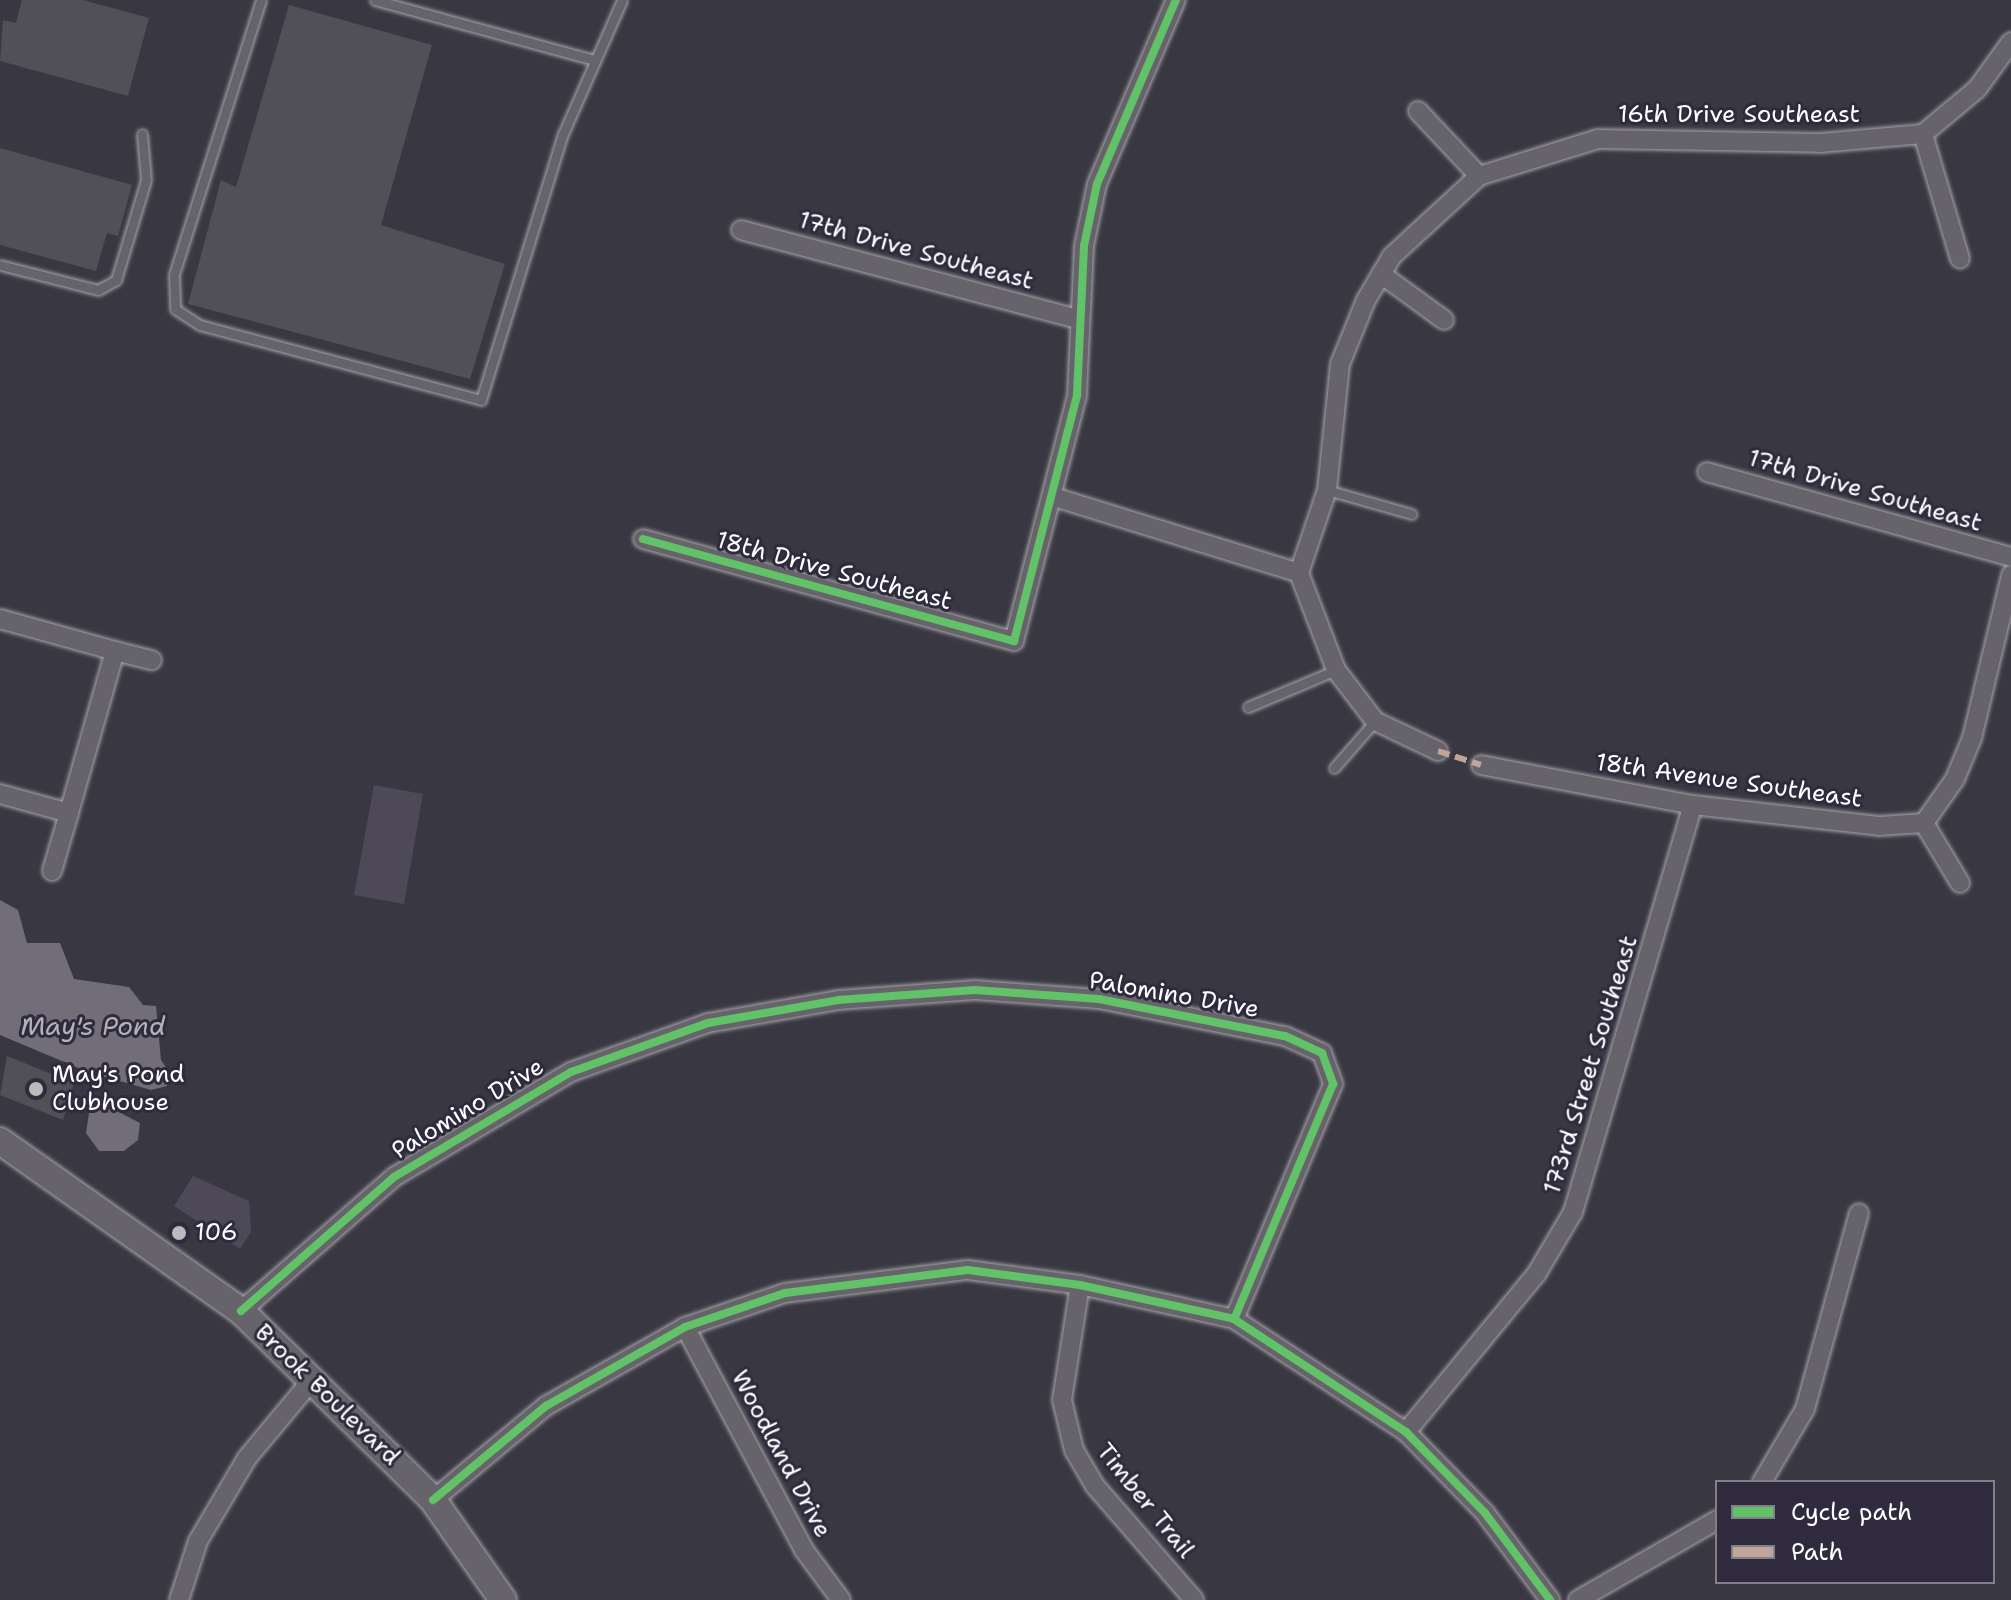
<!DOCTYPE html>
<html>
<head>
<meta charset="utf-8">
<style>
	body { margin:0 }
	#map { position:relative; width:2011px; height:1600px; overflow:hidden; background:#393741; font-family:"Shantell Sans",sans-serif }
	div>[style] { position:absolute }
	.green>* { inset:0; background:#4e4958 }
	.water>* { inset:0; background:#716e79 }
	.building>* { inset:0; background:#515056 }
	.roads { filter:drop-shadow(0 0 2px #a6a5aa) drop-shadow(0 0 2px #a6a5aa) }
	.lane>* { height:9px; margin:-4.5px; padding:0 4.5px; transform-origin:4.5px; border-radius:4.5px; background:#66646a }
	.street>* { height:18px; margin:-9px; padding:0 9px; transform-origin:9px; border-radius:9px; background:#66646a }
	.secondary>* { height:26px; margin:-13px; padding:0 13px; transform-origin:13px; border-radius:13px; background:#66646a }
	.quiet>* { height:6px; margin-top:-3px; transform-origin:0; background:repeating-linear-gradient(90deg,#c0a59a 0 12px,transparent 0 18px) }
	.cycleway>* { height:8px; margin:-4px; padding:0 4px; transform-origin:4px; border-radius:4px; background:#61c268 }
	.dots>* { width:22px; height:22px; translate:-50% -50%; box-sizing:border-box; border:4px solid #2f2a3d; border-radius:50% }
	span { translate:-50% -50%; white-space:nowrap; text-align:center; line-height:1.15; -webkit-text-stroke:6px #2f2a3d; paint-order:stroke }
	.street-label { font-size:24px; color:#fff }
	.poi-label { font-size:24px; color:#fff }
	.left { translate:0 -50%; text-align:left }
	.water-label { font-size:26px; color:#b4b2b9; font-style:italic }
	.legend { position:absolute; left:1715px; top:1480px; width:280px; height:104px; box-sizing:border-box; background:#2f2a3d; border:2px solid #827f8b; margin:0; padding:10px 14px; list-style:none; font-size:24px; color:#fff }
	.legend li { display:flex; align-items:center; gap:16px; height:40px }
	.legend b { width:40px; border:2px solid #827f8b }
</style>
</head>
<body>
<div id="map">
	<div class="green">
		<i style="clip-path:polygon(374px 785px,423px 794px,404px 904px,354px 895px)"></i>
		<i style="clip-path:polygon(193px 1176px,249px 1201px,251px 1232px,240px 1249px,174px 1206px)"></i>
	</div>
	<div class="water">
		<i style="clip-path:polygon(0 900px,18px 910px,27px 943px,60px 943px,74px 979px,129px 987px,143px 1005px,156px 1006px,161px 1060px,172px 1076px,167px 1086px,151px 1090px,88px 1072px,0 1035px)"></i>
		<i style="clip-path:polygon(103px 1104px,140px 1123px,138px 1140px,124px 1151px,99px 1151px,86px 1133px,89px 1113px)"></i>
	</div>
	<div class="building">
		<i style="clip-path:polygon(22px 0,83px 0,149px 18px,128px 96px,0 61px,3px 20px,16px 23px)"></i>
		<i style="clip-path:polygon(289px 5px,432px 45px,381px 225px,505px 264px,470px 379px,188px 304px,221px 180px,236px 187px)"></i>
		<i style="clip-path:polygon(0 148px,132px 185px,118px 236px,107px 233px,96px 271px,0 245px)"></i>
		<i style="clip-path:polygon(7px 1056px,74px 1083px,63px 1120px,0 1095px)"></i>
	</div>
	<div class="roads">
		<div class="lane">
			<i style="left:261px;top:0;width:288px;rotate:107.6deg"></i>
			<i style="left:174px;top:275px;width:34px;rotate:88deg"></i>
			<i style="left:175px;top:309px;width:30px;rotate:33deg"></i>
			<i style="left:200px;top:325px;width:291px;rotate:14.9deg"></i>
			<i style="left:481px;top:400px;width:278px;rotate:-72.9deg"></i>
			<i style="left:563px;top:134px;width:146px;rotate:-66.2deg"></i>
			<i style="left:375px;top:0;width:228px;rotate:15.3deg"></i>
			<i style="left:0;top:265px;width:101px;rotate:14.3deg"></i>
			<i style="left:98px;top:290px;width:21px;rotate:-29deg"></i>
			<i style="left:116px;top:280px;width:104px;rotate:-73.3deg"></i>
			<i style="left:146px;top:180px;width:46px;rotate:-95deg"></i>
			<i style="left:1327px;top:490px;width:88px;rotate:15.8deg"></i>
			<i style="left:1248px;top:707px;width:95px;rotate:-22.8deg"></i>
			<i style="left:1334px;top:768px;width:62px;rotate:-48.9deg"></i>
		</div>
		<div class="street">
			<i style="left:1418px;top:111px;width:89px;rotate:46.8deg"></i>
			<i style="left:1923px;top:134px;width:130px;rotate:73.5deg"></i>
			<i style="left:1923px;top:134px;width:70px;rotate:-39.8deg"></i>
			<i style="left:1977px;top:89px;width:58px;rotate:-54.1deg"></i>
			<i style="left:741px;top:230px;width:350px;rotate:14.8deg"></i>
			<i style="left:1381px;top:274px;width:78px;rotate:36.1deg"></i>
			<i style="left:1707px;top:472px;width:316px;rotate:15.6deg"></i>
			<i style="left:1054px;top:497px;width:257px;rotate:17.2deg"></i>
			<i style="left:643px;top:539px;width:385px;rotate:15.4deg"></i>
			<i style="left:1014px;top:641px;width:254px;rotate:-75.6deg"></i>
			<i style="left:1077px;top:395px;width:149px;rotate:-87.3deg"></i>
			<i style="left:1084px;top:246px;width:63px;rotate:-78.2deg"></i>
			<i style="left:1097px;top:184px;width:200px;rotate:-66.8deg"></i>
			<i style="left:1299px;top:573px;width:88px;rotate:-71.4deg"></i>
			<i style="left:1327px;top:490px;width:127px;rotate:-84.1deg"></i>
			<i style="left:1340px;top:364px;width:69px;rotate:-67.9deg"></i>
			<i style="left:1366px;top:300px;width:51px;rotate:-59.4deg"></i>
			<i style="left:1392px;top:256px;width:118px;rotate:-42.6deg"></i>
			<i style="left:1479px;top:176px;width:125px;rotate:-17.3deg"></i>
			<i style="left:1598px;top:139px;width:222px;rotate:1deg"></i>
			<i style="left:1820px;top:143px;width:103px;rotate:-5deg"></i>
			<i style="left:1299px;top:573px;width:104px;rotate:69.1deg"></i>
			<i style="left:1336px;top:670px;width:64px;rotate:52.6deg"></i>
			<i style="left:1375px;top:721px;width:70px;rotate:25.5deg"></i>
			<i style="left:0;top:619px;width:119px;rotate:15.5deg"></i>
			<i style="left:115px;top:651px;width:168px;rotate:105.9deg"></i>
			<i style="left:69px;top:813px;width:72px;rotate:-164.6deg"></i>
			<i style="left:115px;top:651px;width:38px;rotate:14deg"></i>
			<i style="left:1481px;top:765px;width:216px;rotate:10.7deg"></i>
			<i style="left:1693px;top:805px;width:187px;rotate:6.4deg"></i>
			<i style="left:1879px;top:826px;width:45px;rotate:-3.8deg"></i>
			<i style="left:52px;top:871px;width:60px;rotate:-73.7deg"></i>
			<i style="left:1960px;top:883px;width:70px;rotate:-121deg"></i>
			<i style="left:1924px;top:823px;width:54px;rotate:-54.8deg"></i>
			<i style="left:1955px;top:779px;width:44px;rotate:-67.5deg"></i>
			<i style="left:1972px;top:738px;width:168px;rotate:-76.5deg"></i>
			<i style="left:1080px;top:1285px;width:116px;rotate:98.9deg"></i>
			<i style="left:1062px;top:1400px;width:51px;rotate:76.5deg"></i>
			<i style="left:1074px;top:1450px;width:42px;rotate:59.7deg"></i>
			<i style="left:1095px;top:1486px;width:151px;rotate:49deg"></i>
			<i style="left:241px;top:1311px;width:203px;rotate:-41.2deg"></i>
			<i style="left:394px;top:1177px;width:206px;rotate:-30.7deg"></i>
			<i style="left:571px;top:1072px;width:145px;rotate:-19.7deg"></i>
			<i style="left:708px;top:1023px;width:132px;rotate:-10deg"></i>
			<i style="left:838px;top:1000px;width:137px;rotate:-4.2deg"></i>
			<i style="left:975px;top:990px;width:124px;rotate:4.2deg"></i>
			<i style="left:1099px;top:999px;width:190px;rotate:11.3deg"></i>
			<i style="left:1285px;top:1036px;width:41px;rotate:24.7deg"></i>
			<i style="left:1322px;top:1053px;width:33px;rotate:70deg"></i>
			<i style="left:1333px;top:1084px;width:255px;rotate:112.8deg"></i>
			<i style="left:685px;top:1327px;width:253px;rotate:61.9deg"></i>
			<i style="left:804px;top:1550px;width:62px;rotate:53.5deg"></i>
			<i style="left:1406px;top:1432px;width:206px;rotate:-50.5deg"></i>
			<i style="left:1537px;top:1273px;width:71px;rotate:-59.5deg"></i>
			<i style="left:1573px;top:1212px;width:424px;rotate:-73.6deg"></i>
			<i style="left:1762px;top:1482px;width:85px;rotate:-59.5deg"></i>
			<i style="left:1805px;top:1409px;width:203px;rotate:-74.6deg"></i>
			<i style="left:433px;top:1500px;width:147px;rotate:-39.8deg"></i>
			<i style="left:546px;top:1406px;width:160px;rotate:-29.6deg"></i>
			<i style="left:685px;top:1327px;width:106px;rotate:-18.8deg"></i>
			<i style="left:785px;top:1293px;width:184px;rotate:-7.2deg"></i>
			<i style="left:968px;top:1270px;width:113px;rotate:7.6deg"></i>
			<i style="left:1080px;top:1285px;width:158px;rotate:12.4deg"></i>
			<i style="left:1234px;top:1319px;width:206px;rotate:33.3deg"></i>
			<i style="left:1406px;top:1432px;width:113px;rotate:45.7deg"></i>
			<i style="left:1485px;top:1513px;width:109px;rotate:53.2deg"></i>
			<i style="left:179px;top:1600px;width:62px;rotate:-72.1deg"></i>
			<i style="left:198px;top:1541px;width:96px;rotate:-59.4deg"></i>
			<i style="left:247px;top:1458px;width:102px;rotate:-50.2deg"></i>
			<i style="left:1578px;top:1600px;width:160px;rotate:-29.9deg"></i>
		</div>
		<div class="secondary">
			<i style="left:0;top:1141px;width:295px;rotate:35.2deg"></i>
			<i style="left:241px;top:1311px;width:269px;rotate:44.5deg"></i>
			<i style="left:433px;top:1500px;width:122px;rotate:55deg"></i>
		</div>
	</div>
	<div class="quiet">
		<i style="left:1438px;top:751px;width:45px;rotate:18deg"></i>
	</div>
	<div class="cycleway">
		<i style="left:643px;top:539px;width:385px;rotate:15.4deg"></i>
		<i style="left:1014px;top:641px;width:254px;rotate:-75.6deg"></i>
		<i style="left:1077px;top:395px;width:149px;rotate:-87.3deg"></i>
		<i style="left:1084px;top:246px;width:63px;rotate:-78.2deg"></i>
		<i style="left:1097px;top:184px;width:200px;rotate:-66.8deg"></i>
		<i style="left:241px;top:1311px;width:203px;rotate:-41.2deg"></i>
		<i style="left:394px;top:1177px;width:206px;rotate:-30.7deg"></i>
		<i style="left:571px;top:1072px;width:145px;rotate:-19.7deg"></i>
		<i style="left:708px;top:1023px;width:132px;rotate:-10deg"></i>
		<i style="left:838px;top:1000px;width:137px;rotate:-4.2deg"></i>
		<i style="left:975px;top:990px;width:124px;rotate:4.2deg"></i>
		<i style="left:1099px;top:999px;width:190px;rotate:11.3deg"></i>
		<i style="left:1285px;top:1036px;width:41px;rotate:24.7deg"></i>
		<i style="left:1322px;top:1053px;width:33px;rotate:70deg"></i>
		<i style="left:1333px;top:1084px;width:255px;rotate:112.8deg"></i>
		<i style="left:433px;top:1500px;width:147px;rotate:-39.8deg"></i>
		<i style="left:546px;top:1406px;width:160px;rotate:-29.6deg"></i>
		<i style="left:685px;top:1327px;width:106px;rotate:-18.8deg"></i>
		<i style="left:785px;top:1293px;width:184px;rotate:-7.2deg"></i>
		<i style="left:968px;top:1270px;width:113px;rotate:7.6deg"></i>
		<i style="left:1080px;top:1285px;width:158px;rotate:12.4deg"></i>
		<i style="left:1234px;top:1319px;width:206px;rotate:33.3deg"></i>
		<i style="left:1406px;top:1432px;width:113px;rotate:45.7deg"></i>
		<i style="left:1485px;top:1513px;width:109px;rotate:53.2deg"></i>
	</div>
	<div class="dots">
		<i style="left:36px;top:1089px;background:#bab9bc"></i>
		<i style="left:179px;top:1233px;background:#bab9bc"></i>
	</div>
	<div class="street-label">
		<span style="left:1739px;top:115px">16th Drive Southeast</span>
		<span style="left:916px;top:251px;rotate:15deg">17th Drive Southeast</span>
		<span style="left:1865px;top:491px;rotate:16deg">17th Drive Southeast</span>
		<span style="left:834px;top:571px;rotate:15deg">18th Drive Southeast</span>
		<span style="left:1729px;top:781px;rotate:8deg">18th Avenue Southeast</span>
		<span style="left:1174px;top:995px;rotate:10deg">Palomino Drive</span>
		<span style="left:1591px;top:1065px;rotate:-73deg">173rd Street Southeast</span>
		<span style="left:468px;top:1109px;rotate:-31deg">Palomino Drive</span>
		<span style="left:327px;top:1395px;rotate:44deg">Brook Boulevard</span>
		<span style="left:781px;top:1454px;rotate:62deg">Woodland Drive</span>
		<span style="left:1145px;top:1501px;rotate:51deg">Timber Trail</span>
	</div>
	<div class="poi-label">
		<span class="left" style="left:52px;top:1089px">May's Pond<br>Clubhouse</span>
		<span class="left" style="left:195px;top:1233px">106</span>
	</div>
	<div class="water-label">
		<span style="left:93px;top:1026px">May's Pond</span>
	</div>
	<ul class="legend">
	<li><b style="height:10px;background:#61c268"></b>Cycle path</li>
	<li><b style="height:10px;background:#c0a59a"></b>Path</li>
	</ul>
</div>
</body>
</html>
